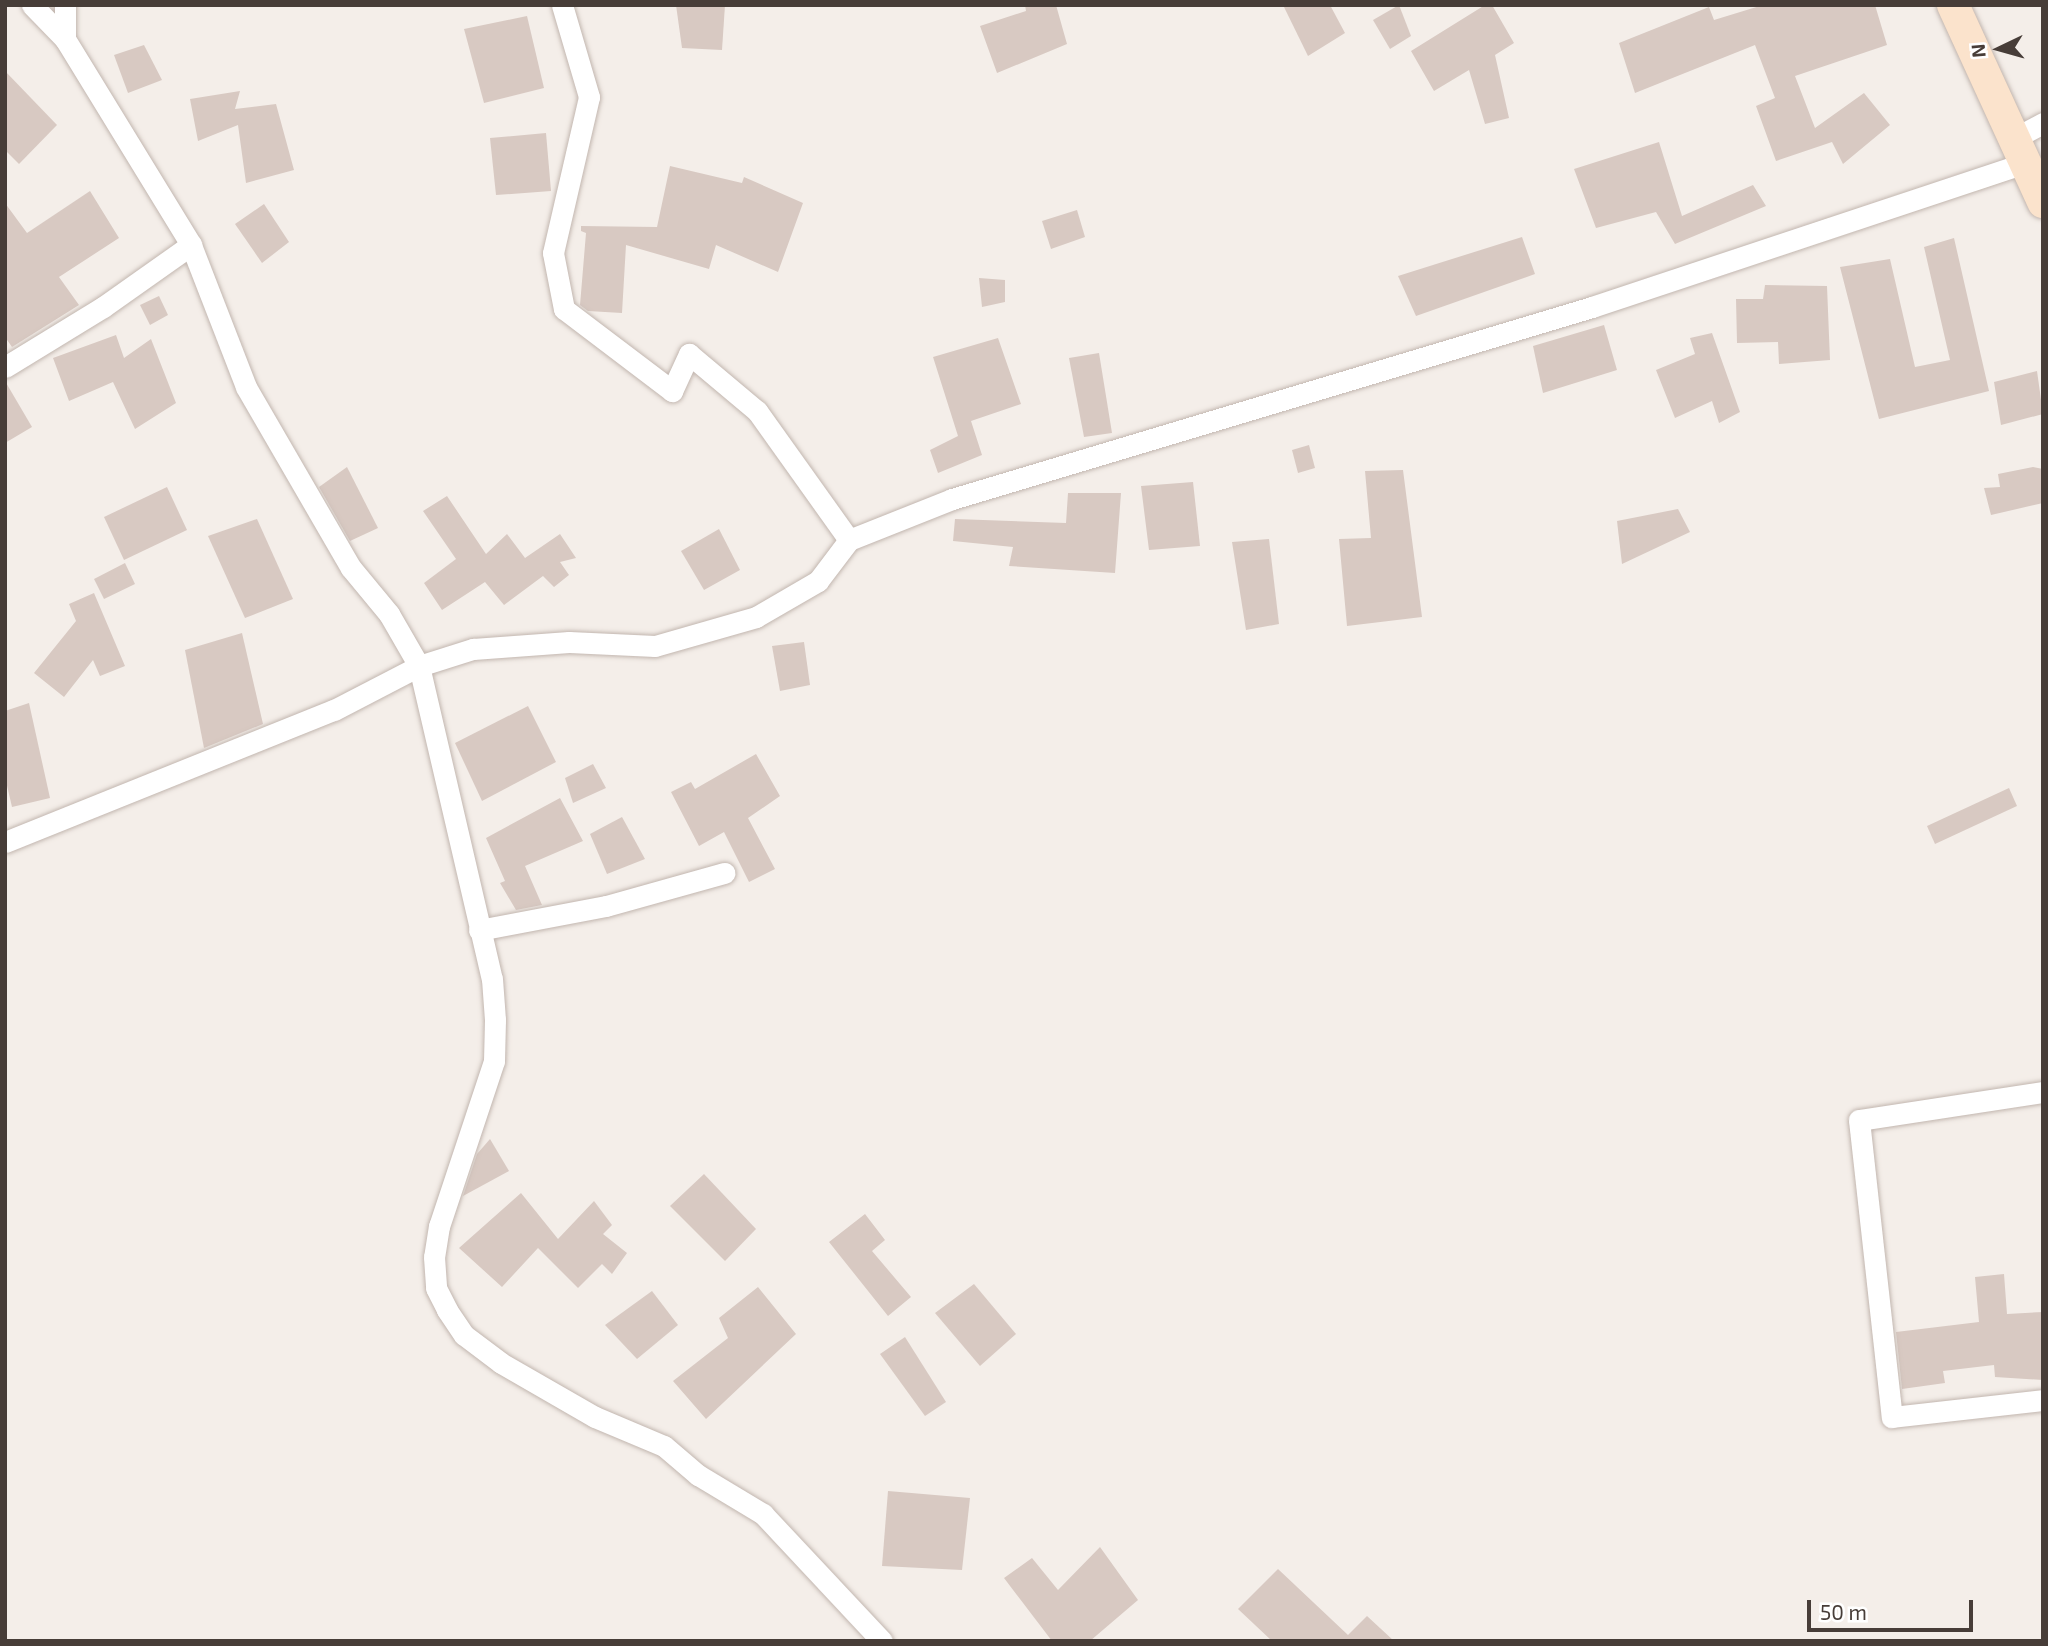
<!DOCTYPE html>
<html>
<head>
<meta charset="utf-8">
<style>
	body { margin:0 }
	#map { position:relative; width:2048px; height:1646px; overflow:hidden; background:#f4eee9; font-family:"Exo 2",sans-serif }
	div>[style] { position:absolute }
	.building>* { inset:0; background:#d8c9c2 }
	.roads { filter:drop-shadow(0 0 2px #c2b6af) drop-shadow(0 0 2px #c2b6af) }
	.street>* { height:21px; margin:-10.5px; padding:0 10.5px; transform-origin:10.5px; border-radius:10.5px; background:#fff }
	.secondary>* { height:32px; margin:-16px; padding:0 16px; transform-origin:16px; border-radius:16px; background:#fbe3cc }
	span { translate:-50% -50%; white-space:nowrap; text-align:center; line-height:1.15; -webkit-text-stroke:5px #fff; paint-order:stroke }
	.frame { position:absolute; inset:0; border:7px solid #473d38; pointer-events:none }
	.north { position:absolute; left:1964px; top:14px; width:70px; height:70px; -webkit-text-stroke:5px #fff; paint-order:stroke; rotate:265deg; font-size:19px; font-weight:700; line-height:28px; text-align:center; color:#473d38 }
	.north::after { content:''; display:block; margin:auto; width:24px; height:32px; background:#473d38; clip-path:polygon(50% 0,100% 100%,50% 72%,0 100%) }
	.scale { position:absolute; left:1807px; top:1600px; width:166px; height:32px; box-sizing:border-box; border:4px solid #473d38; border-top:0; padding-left:9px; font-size:21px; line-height:24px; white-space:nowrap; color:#473d38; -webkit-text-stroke:5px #fff; paint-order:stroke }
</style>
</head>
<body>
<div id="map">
	<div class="building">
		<i style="clip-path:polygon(676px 5px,725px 5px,722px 50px,682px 48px)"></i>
		<i style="clip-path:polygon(1025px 5px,1056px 5px,1067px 44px,997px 73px,980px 26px,1026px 11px)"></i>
		<i style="clip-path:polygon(1283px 5px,1330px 5px,1345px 33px,1308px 56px)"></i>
		<i style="clip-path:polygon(1399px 5px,1411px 36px,1390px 49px,1373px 20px)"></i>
		<i style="clip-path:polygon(1485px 5px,1492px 5px,1514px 43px,1495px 55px,1509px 118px,1485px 124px,1469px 70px,1434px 91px,1411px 51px)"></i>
		<i style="clip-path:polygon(1763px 5px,1875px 5px,1887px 45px,1795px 76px,1815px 128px,1864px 93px,1890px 125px,1843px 164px,1832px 142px,1776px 161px,1756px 106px,1775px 98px,1755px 45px,1635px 93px,1619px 43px,1709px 7px,1714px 20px)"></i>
		<i style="clip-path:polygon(527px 16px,544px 88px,484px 103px,464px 29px)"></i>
		<i style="clip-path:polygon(144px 45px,162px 80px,128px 93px,114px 55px)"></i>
		<i style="clip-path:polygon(5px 71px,57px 125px,19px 164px,5px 150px)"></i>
		<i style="clip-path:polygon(240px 91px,235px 109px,276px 104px,294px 170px,246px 183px,238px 125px,198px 141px,190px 99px)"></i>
		<i style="clip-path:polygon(546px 133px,551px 191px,496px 195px,490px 138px)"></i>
		<i style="clip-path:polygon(1659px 142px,1682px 216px,1753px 185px,1766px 206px,1675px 244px,1656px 212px,1596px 228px,1574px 169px)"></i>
		<i style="clip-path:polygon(670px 166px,742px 183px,744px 177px,803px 203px,778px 272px,716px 245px,709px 269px,626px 245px,622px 313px,588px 311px,580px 305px,586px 233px,581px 231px,581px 226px,657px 227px)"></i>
		<i style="clip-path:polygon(90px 191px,119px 238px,59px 277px,79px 305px,12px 347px,5px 337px,5px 203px,27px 233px)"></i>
		<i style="clip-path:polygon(264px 204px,289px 242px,262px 263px,235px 224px)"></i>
		<i style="clip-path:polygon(1077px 210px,1085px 237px,1051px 249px,1042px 221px)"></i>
		<i style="clip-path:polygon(1522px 237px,1535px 274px,1416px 316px,1398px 276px)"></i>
		<i style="clip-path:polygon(1954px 238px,1989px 391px,1879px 419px,1840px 267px,1890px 259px,1915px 367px,1950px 360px,1924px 247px)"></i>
		<i style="clip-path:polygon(979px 278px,1005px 280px,1005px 302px,982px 307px)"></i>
		<i style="clip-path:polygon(1765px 285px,1827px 286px,1830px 360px,1779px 364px,1778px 342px,1737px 343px,1736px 299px,1763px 299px)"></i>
		<i style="clip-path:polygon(159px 296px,168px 315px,150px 325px,140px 305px)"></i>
		<i style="clip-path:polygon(1604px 325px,1617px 370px,1543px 393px,1533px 346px)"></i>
		<i style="clip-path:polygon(1712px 333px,1740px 412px,1719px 423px,1712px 401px,1675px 418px,1656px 370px,1695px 354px,1690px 338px)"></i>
		<i style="clip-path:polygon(116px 335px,124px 358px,151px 339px,176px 403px,135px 429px,113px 382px,69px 401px,53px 358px)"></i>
		<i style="clip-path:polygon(998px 338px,1021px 404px,971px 421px,982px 455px,938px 473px,930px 450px,958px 436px,933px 357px)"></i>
		<i style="clip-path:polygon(1099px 353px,1112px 433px,1084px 437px,1069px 358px)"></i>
		<i style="clip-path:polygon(2037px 371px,2043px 414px,2001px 425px,1994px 382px)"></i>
		<i style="clip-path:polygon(5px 381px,32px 427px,5px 443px)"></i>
		<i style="clip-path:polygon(1309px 445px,1315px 468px,1298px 473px,1292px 450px)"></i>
		<i style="clip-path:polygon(347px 467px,378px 528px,350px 541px,319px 487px)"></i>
		<i style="clip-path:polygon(2033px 467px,2043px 469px,2043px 503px,1991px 515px,1984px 488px,2000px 487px,1998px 474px)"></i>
		<i style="clip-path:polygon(1403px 470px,1422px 617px,1347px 626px,1339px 539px,1371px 538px,1365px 471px)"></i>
		<i style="clip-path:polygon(1193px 482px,1200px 546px,1149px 550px,1141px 486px)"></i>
		<i style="clip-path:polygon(167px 487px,187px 530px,124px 560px,104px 517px)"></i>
		<i style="clip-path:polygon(1068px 493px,1121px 493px,1115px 573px,1009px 566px,1013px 547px,953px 541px,955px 519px,1066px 523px)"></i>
		<i style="clip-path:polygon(447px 496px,486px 554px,507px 534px,525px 558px,560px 534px,576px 558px,560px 562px,569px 575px,554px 587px,543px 576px,504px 605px,485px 582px,442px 610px,424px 583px,456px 559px,423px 511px)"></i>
		<i style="clip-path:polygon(1678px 509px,1690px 532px,1622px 564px,1617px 521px)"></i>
		<i style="clip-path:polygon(257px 519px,293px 599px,245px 618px,208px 536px)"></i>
		<i style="clip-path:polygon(719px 529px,740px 570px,704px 590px,681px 551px)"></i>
		<i style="clip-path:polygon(1269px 539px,1279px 624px,1246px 630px,1232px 542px)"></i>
		<i style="clip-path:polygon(125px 563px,135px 584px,104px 599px,94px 579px)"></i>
		<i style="clip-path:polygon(94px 593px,125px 666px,100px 676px,93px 660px,64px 697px,34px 673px,76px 621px,69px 604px)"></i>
		<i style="clip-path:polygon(242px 633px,263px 724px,204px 748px,185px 650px)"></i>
		<i style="clip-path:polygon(804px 642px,810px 685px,780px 691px,772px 646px)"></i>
		<i style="clip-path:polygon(29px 703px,50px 798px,12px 807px,5px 777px,5px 711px)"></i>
		<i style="clip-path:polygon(528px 706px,556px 762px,482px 801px,455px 743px)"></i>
		<i style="clip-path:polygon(756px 754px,780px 796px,748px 818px,775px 869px,749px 882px,724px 832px,699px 846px,671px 792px,691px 782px,695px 789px)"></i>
		<i style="clip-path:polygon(593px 764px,606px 788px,573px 803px,565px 778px)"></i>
		<i style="clip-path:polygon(2009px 788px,2017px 806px,1935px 844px,1927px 826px)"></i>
		<i style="clip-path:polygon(560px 798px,583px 841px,525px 866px,542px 905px,516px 910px,500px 883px,505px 881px,486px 838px)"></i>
		<i style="clip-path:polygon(622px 817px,645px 859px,607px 874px,590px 834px)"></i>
		<i style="clip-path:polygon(490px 1139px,509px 1171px,463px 1196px,477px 1154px)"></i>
		<i style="clip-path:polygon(704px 1174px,756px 1229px,725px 1261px,670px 1206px)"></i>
		<i style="clip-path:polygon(521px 1193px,558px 1239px,594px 1201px,612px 1225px,603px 1234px,627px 1253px,612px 1274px,602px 1264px,578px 1288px,538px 1248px,502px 1287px,459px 1248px)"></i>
		<i style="clip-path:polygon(865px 1214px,885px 1240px,872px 1251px,911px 1297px,888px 1316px,829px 1242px)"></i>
		<i style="clip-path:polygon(2004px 1274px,2007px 1314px,2043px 1312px,2043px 1380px,1995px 1377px,1994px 1365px,1943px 1371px,1945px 1383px,1902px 1389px,1896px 1332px,1979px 1322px,1975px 1277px)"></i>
		<i style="clip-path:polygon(974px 1284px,1016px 1334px,980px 1366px,935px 1313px)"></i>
		<i style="clip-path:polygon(758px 1287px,796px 1334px,706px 1419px,673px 1381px,728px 1338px,719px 1318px)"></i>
		<i style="clip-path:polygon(652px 1291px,678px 1325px,637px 1359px,605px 1325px)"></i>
		<i style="clip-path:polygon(905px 1337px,946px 1402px,925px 1416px,880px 1354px)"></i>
		<i style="clip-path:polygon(888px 1491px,970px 1498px,962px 1570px,882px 1566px)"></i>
		<i style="clip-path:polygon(1100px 1547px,1138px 1600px,1090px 1641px,1052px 1641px,1004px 1578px,1032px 1558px,1058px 1590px)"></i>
		<i style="clip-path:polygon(1278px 1569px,1348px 1635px,1367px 1616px,1394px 1641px,1272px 1641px,1238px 1609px)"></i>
	</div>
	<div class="roads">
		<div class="street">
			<i style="left:32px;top:5px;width:47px;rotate:45.9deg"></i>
			<i style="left:65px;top:39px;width:241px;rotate:58.5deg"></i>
			<i style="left:191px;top:245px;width:152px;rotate:68.8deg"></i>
			<i style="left:246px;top:387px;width:209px;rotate:59.9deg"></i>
			<i style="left:351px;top:568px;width:60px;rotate:50.4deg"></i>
			<i style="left:389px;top:614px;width:60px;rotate:60deg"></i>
			<i style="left:419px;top:666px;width:57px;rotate:-17.5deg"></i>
			<i style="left:473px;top:649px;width:96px;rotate:-4.2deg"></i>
			<i style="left:569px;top:642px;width:86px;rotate:2.7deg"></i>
			<i style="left:655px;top:646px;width:105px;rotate:-16deg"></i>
			<i style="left:756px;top:617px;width:72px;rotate:-30.1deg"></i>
			<i style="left:818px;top:581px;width:51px;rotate:-52.9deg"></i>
			<i style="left:849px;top:540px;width:111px;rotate:-21.7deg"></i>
			<i style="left:952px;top:499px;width:668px;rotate:-16.7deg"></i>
			<i style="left:1592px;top:307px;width:454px;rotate:-18.4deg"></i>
			<i style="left:65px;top:5px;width:34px;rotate:90deg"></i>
			<i style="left:562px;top:5px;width:96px;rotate:73.6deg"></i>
			<i style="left:589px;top:97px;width:160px;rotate:103deg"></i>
			<i style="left:553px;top:253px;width:57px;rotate:78.9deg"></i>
			<i style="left:564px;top:309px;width:136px;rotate:37.2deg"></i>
			<i style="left:672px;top:391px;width:41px;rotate:-65.3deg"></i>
			<i style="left:689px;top:354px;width:89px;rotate:40deg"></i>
			<i style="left:757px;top:411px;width:158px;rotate:54.5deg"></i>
			<i style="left:2013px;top:139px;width:34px;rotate:-28deg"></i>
			<i style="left:5px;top:367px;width:115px;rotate:-31.5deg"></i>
			<i style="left:103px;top:307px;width:108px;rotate:-35.2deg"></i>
			<i style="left:5px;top:842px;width:354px;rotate:-21.9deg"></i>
			<i style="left:334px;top:710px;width:96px;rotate:-27.4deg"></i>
			<i style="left:419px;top:666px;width:321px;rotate:76.9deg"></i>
			<i style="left:492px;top:979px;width:41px;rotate:85.8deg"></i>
			<i style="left:495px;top:1020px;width:41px;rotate:91.4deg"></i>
			<i style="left:494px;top:1061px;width:174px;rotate:108.4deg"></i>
			<i style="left:439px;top:1226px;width:31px;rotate:99deg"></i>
			<i style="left:434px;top:1257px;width:31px;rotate:86deg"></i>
			<i style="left:436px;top:1288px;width:25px;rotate:63deg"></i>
			<i style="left:447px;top:1310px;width:30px;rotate:56deg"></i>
			<i style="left:464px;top:1335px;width:46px;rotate:37.1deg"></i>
			<i style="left:501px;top:1363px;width:108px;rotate:29.9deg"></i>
			<i style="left:595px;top:1417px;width:75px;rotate:22.8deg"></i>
			<i style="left:664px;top:1446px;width:45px;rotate:40.5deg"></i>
			<i style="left:698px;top:1475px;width:76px;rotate:31deg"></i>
			<i style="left:763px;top:1514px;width:174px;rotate:46.9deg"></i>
			<i style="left:479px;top:930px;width:129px;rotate:-10.7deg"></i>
			<i style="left:606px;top:906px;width:123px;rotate:-15.6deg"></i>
			<i style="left:2043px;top:1092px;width:186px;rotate:171.3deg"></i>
			<i style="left:1859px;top:1120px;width:299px;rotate:83.7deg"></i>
			<i style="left:1892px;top:1417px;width:152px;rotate:-6.4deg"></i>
		</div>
		<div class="secondary">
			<i style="left:1953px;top:5px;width:217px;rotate:65.4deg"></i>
		</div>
	</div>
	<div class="frame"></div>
	<div class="north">N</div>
	<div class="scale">50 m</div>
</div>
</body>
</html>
